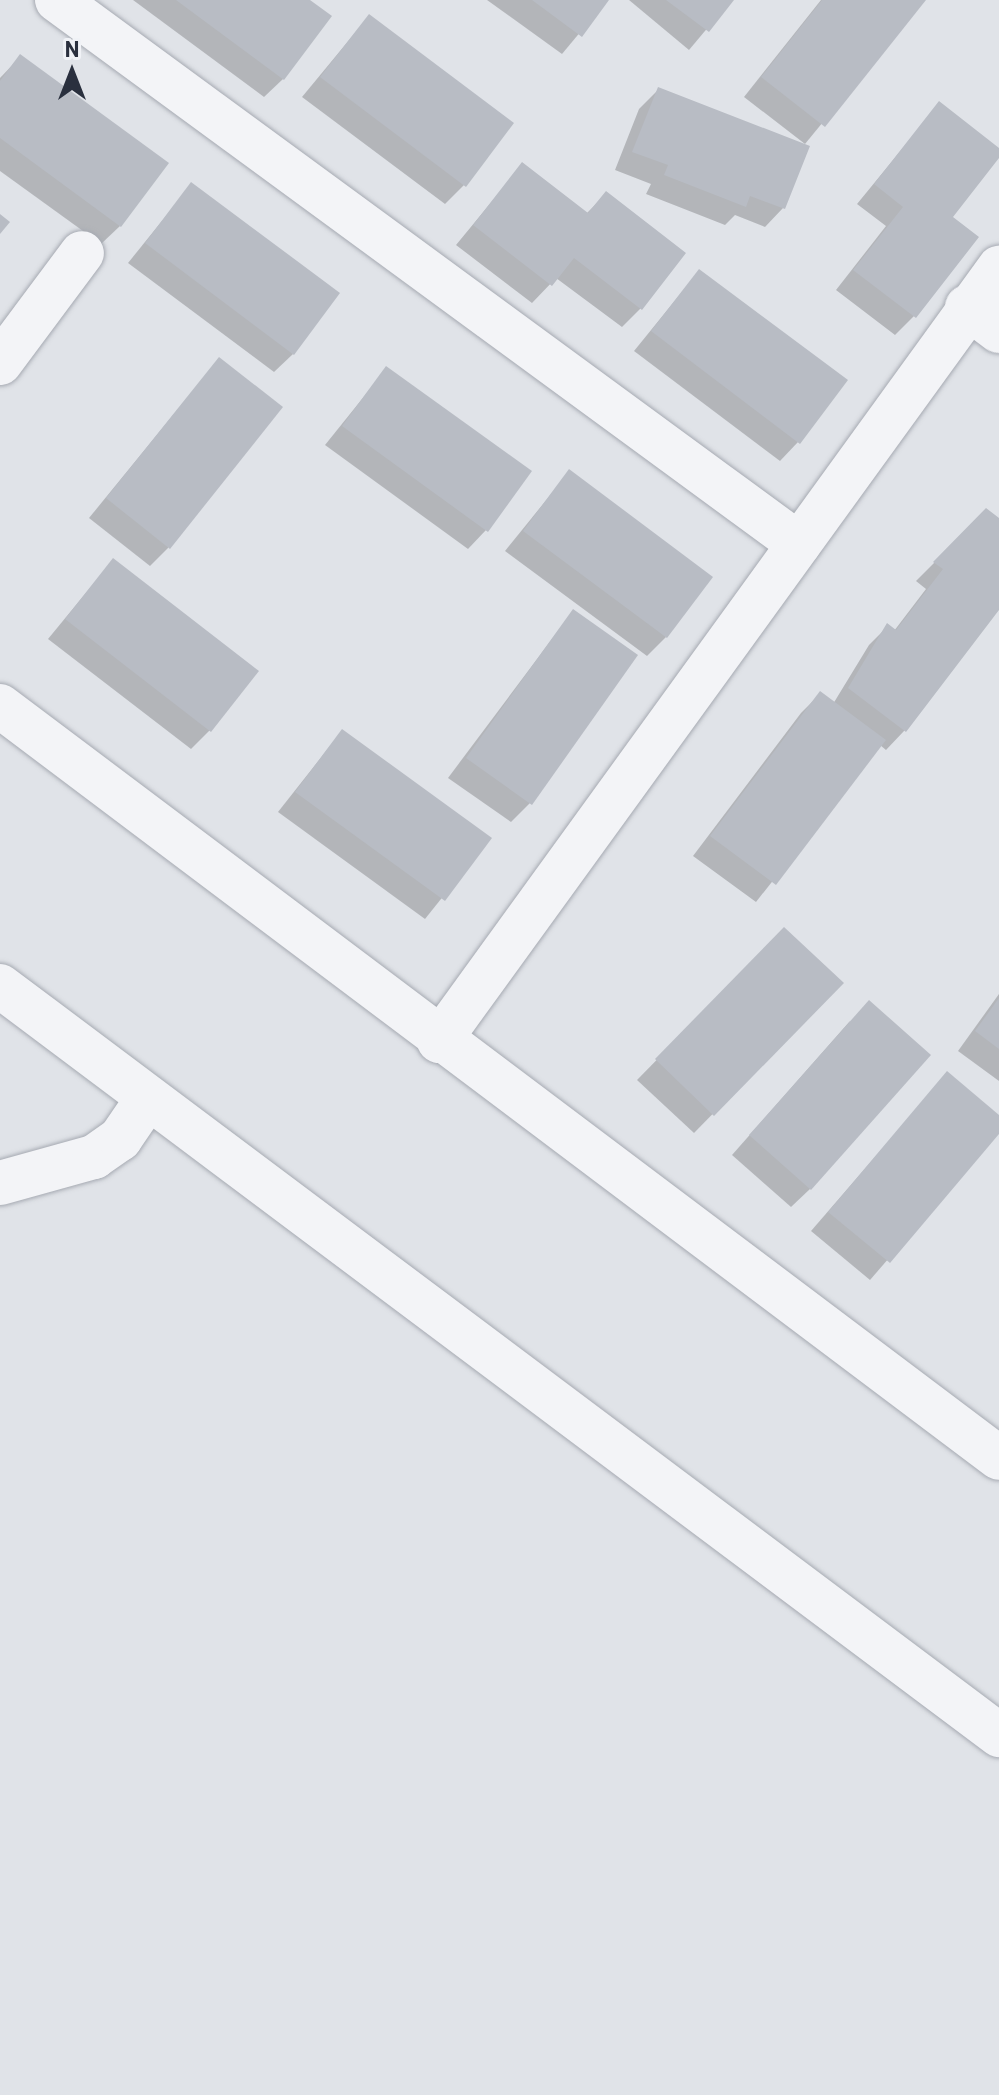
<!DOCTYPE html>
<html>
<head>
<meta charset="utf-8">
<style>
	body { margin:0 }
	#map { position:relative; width:999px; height:2095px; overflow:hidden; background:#e0e3e8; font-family:Barlow,sans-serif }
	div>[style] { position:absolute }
	.shadow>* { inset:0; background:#0003 }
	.building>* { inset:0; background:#b8bcc4 }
	.roads { filter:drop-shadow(0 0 2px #a6aab2) drop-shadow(0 0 2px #a6aab2) }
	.minor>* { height:44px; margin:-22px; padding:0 22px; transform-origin:22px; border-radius:22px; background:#f3f4f7 }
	span { translate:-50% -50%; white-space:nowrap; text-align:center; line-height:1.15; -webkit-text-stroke:8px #f0f2f6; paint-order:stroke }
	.north { position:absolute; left:32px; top:32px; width:80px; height:80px; -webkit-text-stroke:6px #f0f2f6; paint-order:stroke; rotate:0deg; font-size:22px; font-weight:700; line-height:32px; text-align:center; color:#2a303e }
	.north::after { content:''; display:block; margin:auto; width:28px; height:36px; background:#2a303e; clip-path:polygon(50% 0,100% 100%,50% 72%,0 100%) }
</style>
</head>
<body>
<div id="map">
	<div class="shadow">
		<i style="clip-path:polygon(133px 0,307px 0,283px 79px,264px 97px)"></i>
		<i style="clip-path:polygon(487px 0,607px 0,562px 54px)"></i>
		<i style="clip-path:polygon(629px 0,731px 0,689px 50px)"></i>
		<i style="clip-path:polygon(821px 0,923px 0,805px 144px,744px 97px)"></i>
		<i style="clip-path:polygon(369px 16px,464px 185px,445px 204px,302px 97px)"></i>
		<i style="clip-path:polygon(20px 57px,120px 226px,101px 244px,0 171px,0 78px)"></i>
		<i style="clip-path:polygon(658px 90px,783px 208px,765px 227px,735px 215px,725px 225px,646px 194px,651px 184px,615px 170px,639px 109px)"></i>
		<i style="clip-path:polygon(939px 104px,999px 154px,951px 218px,914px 316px,895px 335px,836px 290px,886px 226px,857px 204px)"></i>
		<i style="clip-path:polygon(522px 165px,586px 214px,606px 194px,641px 308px,622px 327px,556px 278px,532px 303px,456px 245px)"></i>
		<i style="clip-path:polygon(191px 185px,293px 354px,274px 372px,128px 263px)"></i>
		<i style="clip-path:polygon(699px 271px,798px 442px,780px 461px,634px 351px)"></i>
		<i style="clip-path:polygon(219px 359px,168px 548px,150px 566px,89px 518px)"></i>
		<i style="clip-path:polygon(387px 368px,486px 530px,468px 549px,325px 445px)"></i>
		<i style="clip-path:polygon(569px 472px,666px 637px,647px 656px,505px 551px)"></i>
		<i style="clip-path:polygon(986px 511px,999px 520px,999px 607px,904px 731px,886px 750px,880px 745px,756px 902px,693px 856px,801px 713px,820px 694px,833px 704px,869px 645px,888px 626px,894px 631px,926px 589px,916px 581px)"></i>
		<i style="clip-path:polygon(113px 560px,210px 730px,191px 749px,48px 639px)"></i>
		<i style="clip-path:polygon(573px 611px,530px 803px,511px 822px,448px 778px)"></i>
		<i style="clip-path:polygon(342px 731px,489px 839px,425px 919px,278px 812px)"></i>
		<i style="clip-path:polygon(784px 930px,841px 983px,694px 1133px,637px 1080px)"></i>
		<i style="clip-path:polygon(999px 994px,999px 1081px,958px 1051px)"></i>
		<i style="clip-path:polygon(850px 1021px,810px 1189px,791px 1207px,732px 1155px)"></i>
		<i style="clip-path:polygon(947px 1074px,999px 1118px,999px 1131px,870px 1280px,811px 1231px)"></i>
	</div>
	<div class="building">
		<i style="clip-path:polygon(176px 0,310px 0,332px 16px,284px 80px)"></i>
		<i style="clip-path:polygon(532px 0,609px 0,582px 37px)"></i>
		<i style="clip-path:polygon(666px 0,734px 0,709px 32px)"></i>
		<i style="clip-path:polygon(822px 0,926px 0,825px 127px,761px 77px)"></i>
		<i style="clip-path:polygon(369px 14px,514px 123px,466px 187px,320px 77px)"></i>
		<i style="clip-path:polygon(20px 54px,169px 163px,121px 227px,0 138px,0 81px)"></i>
		<i style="clip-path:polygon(658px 87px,810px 146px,785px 209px,750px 196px,746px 207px,664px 175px,668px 165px,632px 152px)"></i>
		<i style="clip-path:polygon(939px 101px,999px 148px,999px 158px,953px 217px,979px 237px,916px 318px,853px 270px,903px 207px,874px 184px)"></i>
		<i style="clip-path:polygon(522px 162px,588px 213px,606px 191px,686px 253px,642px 310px,574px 258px,552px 286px,473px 225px)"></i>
		<i style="clip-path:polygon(191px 182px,340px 293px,294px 355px,145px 243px)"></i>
		<i style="clip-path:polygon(0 214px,10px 222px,0 234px)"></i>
		<i style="clip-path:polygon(699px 269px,848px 380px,800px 444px,651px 331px)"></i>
		<i style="clip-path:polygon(219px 357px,283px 407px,170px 549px,106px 498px)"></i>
		<i style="clip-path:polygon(386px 366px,532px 471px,488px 532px,342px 426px)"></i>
		<i style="clip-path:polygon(569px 469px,713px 577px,667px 638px,523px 531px)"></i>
		<i style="clip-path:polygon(986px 508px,999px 518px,999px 610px,906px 732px,848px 688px,887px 623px,896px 630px,943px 569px,933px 562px)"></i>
		<i style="clip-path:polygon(113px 558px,259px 671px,211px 732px,65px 619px)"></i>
		<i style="clip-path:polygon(573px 609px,638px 655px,532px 805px,466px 758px)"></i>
		<i style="clip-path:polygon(820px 691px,886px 740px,776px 885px,710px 836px)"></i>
		<i style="clip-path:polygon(342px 729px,492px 838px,445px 901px,295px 792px)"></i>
		<i style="clip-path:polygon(784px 927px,844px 983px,714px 1116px,655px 1059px)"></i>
		<i style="clip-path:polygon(999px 998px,999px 1049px,975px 1031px)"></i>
		<i style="clip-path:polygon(869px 1000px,931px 1055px,811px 1190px,749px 1135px)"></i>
		<i style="clip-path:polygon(947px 1071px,999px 1115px,999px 1134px,890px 1263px,828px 1212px)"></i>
	</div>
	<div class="roads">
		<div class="minor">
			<i style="left:57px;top:0;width:920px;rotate:36.25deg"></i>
			<i style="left:967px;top:307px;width:40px;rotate:37deg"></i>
			<i style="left:0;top:363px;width:137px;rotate:-53.3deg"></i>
			<i style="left:0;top:706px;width:1250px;rotate:36.97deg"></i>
			<i style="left:0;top:986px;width:1249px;rotate:36.86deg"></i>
			<i style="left:439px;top:1041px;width:955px;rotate:-54.08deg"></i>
			<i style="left:0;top:1183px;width:98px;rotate:-15.5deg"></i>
			<i style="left:94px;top:1157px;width:32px;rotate:-35deg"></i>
			<i style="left:120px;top:1139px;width:50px;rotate:-55.7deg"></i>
		</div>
	</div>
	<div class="north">N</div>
</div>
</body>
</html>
